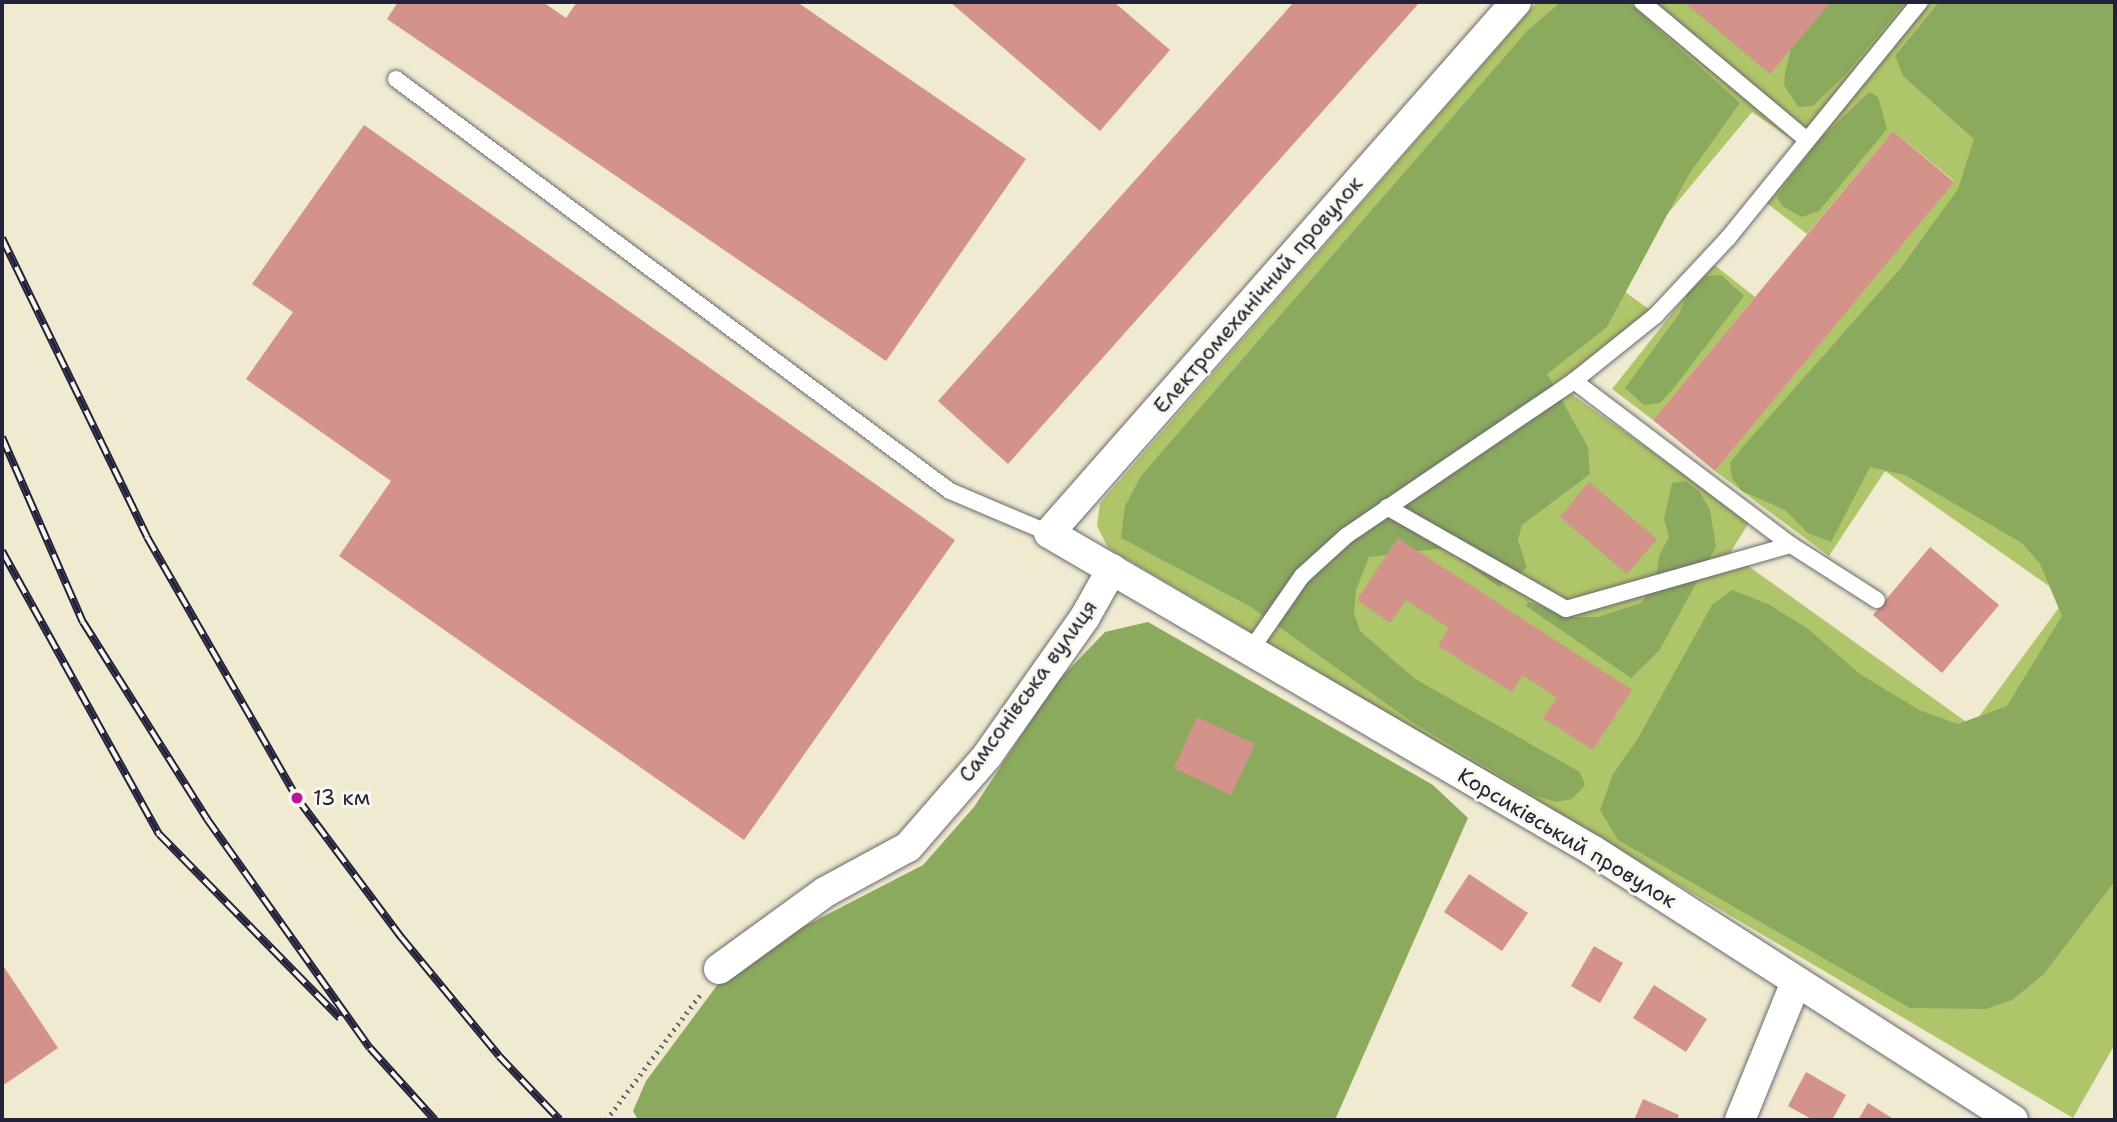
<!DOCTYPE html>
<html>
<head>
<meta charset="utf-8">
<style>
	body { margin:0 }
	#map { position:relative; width:2117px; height:1122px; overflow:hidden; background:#efead0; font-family:"Shantell Sans",sans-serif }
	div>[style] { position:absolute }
	.green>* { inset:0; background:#afc569 }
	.forest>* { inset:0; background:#8baa5d }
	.building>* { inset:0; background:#d3938a }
	.path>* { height:4.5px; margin-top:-2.25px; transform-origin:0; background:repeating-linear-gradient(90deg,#6a686f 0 2px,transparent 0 7px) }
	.roads { filter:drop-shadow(0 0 2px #6a686f) drop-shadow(0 0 2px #6a686f) }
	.service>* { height:16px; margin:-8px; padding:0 8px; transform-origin:8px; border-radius:8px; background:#fff }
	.minor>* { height:30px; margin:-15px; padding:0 15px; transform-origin:15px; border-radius:15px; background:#fff }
	.rail>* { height:8px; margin-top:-4px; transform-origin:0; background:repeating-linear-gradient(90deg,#fbf7ec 0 16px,#22223b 0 32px); box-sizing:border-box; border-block:2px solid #22223b }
	.dots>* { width:19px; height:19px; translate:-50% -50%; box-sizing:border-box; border:4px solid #fbf7ec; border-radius:50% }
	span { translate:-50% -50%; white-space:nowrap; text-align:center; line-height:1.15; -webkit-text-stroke:6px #fbf7ec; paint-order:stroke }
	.street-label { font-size:21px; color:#22223b }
	.poi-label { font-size:21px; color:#22223b }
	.left { translate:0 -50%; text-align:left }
	.frame { position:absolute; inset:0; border:4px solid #22223b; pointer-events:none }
</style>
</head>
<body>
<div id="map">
	<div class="green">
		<i style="clip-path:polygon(1537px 2px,1912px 2px,1797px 143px,1752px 112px,1611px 282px,1653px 312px,1556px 383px,1750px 521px,1730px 553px,1972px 726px,2066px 598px,1885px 471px,1829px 556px,1715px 471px,1954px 181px,1893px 131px,1807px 234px,1764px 201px,1928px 2px,2115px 2px,2115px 1044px,2073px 1118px,1108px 548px,1097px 526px,1100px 503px)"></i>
		<i style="clip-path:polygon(1712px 263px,1755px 297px,1653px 420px,1612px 389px)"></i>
	</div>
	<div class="forest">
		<i style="clip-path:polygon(1561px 2px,1628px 2px,1740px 103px,1689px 174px,1607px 327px,1547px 374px,1588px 447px,1590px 474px,1522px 525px,1518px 540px,1527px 568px,1499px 587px,1445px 548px,1369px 557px,1356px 590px,1354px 613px,1360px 631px,1415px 679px,1580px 772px,1585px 785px,1572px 799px,1556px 802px,1533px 795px,1412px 722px,1251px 607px,1121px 538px,1125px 506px,1141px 476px,1528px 30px)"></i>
		<i style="clip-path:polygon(1802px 2px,1905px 2px,1845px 75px,1813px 106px,1798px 107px,1784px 85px,1785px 74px)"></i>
		<i style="clip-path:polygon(1939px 2px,2115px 2px,2115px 881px,2043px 975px,2012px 1000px,1986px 1009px,1910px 1008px,1618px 840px,1600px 810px,1613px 774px,1637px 740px,1712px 605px,1732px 590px,1768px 604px,1807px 628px,1860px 674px,1919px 710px,1958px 724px,2007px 706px,2062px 616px,2040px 564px,2022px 543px,1905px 475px,1870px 467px,1831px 542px,1808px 533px,1785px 510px,1742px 491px,1732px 478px,1730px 463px,1740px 450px,1900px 269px,1958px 189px,1974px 139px,1903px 76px,1895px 56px)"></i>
		<i style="clip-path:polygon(1869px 92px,1878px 97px,1887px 129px,1819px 211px,1802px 217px,1782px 206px,1777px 197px,1784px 186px,1821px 138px)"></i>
		<i style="clip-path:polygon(1721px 275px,1744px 296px,1673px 389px,1660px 403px,1644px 405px,1625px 388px,1679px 314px,1688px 293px,1707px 276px)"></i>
		<i style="clip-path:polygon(1685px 481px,1699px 491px,1710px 510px,1716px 547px,1659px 651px,1631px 678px,1526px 606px,1528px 602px,1573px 617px,1598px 617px,1641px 603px,1655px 584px,1659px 556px,1669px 537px,1664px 519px,1672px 483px)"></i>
		<i style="clip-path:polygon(1148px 622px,1433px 785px,1468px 818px,1335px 1120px,638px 1120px,633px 1111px,646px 1081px,718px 984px,768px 945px,923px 865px,974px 807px,1056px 683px,1105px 632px)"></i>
	</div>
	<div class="building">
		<i style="clip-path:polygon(398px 2px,543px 2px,566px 18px,577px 2px,797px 2px,1026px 159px,886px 361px,387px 19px)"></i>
		<i style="clip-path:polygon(950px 2px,1114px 2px,1170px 50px,1100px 131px)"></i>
		<i style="clip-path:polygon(1294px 2px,1420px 2px,1008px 464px,938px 401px)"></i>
		<i style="clip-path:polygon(1684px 2px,1831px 2px,1770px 74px)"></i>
		<i style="clip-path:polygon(364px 125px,955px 540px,744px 840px,339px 556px,391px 481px,246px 379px,293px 312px,252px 284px)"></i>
		<i style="clip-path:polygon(1893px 131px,1954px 182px,1715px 471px,1653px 420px)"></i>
		<i style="clip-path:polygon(1589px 482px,1657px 539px,1627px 574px,1560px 517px)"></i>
		<i style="clip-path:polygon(1398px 538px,1632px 690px,1593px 750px,1543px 718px,1557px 698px,1523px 675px,1512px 692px,1438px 646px,1449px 628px,1406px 600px,1390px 623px,1357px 600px)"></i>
		<i style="clip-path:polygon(1930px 547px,1999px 605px,1942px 673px,1873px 615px)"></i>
		<i style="clip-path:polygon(1197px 717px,1255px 744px,1231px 795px,1174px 768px)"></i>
		<i style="clip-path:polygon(1469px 874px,1528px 913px,1502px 951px,1444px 912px)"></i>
		<i style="clip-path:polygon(1594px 946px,1623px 963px,1600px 1003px,1571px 986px)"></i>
		<i style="clip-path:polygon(2px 964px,58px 1048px,2px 1086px)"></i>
		<i style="clip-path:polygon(1654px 985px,1707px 1019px,1686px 1052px,1633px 1018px)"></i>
		<i style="clip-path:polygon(1806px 1072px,1846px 1095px,1832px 1120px,1813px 1120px,1788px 1106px)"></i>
		<i style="clip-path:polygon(1643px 1099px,1679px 1115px,1677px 1120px,1634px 1120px)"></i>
		<i style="clip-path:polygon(1868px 1103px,1895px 1120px,1858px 1120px)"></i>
	</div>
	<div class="path">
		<i style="left:606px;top:1120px;width:160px;rotate:-53.1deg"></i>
	</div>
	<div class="roads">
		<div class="service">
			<i style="left:1642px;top:2px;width:215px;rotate:39.9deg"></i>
			<i style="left:396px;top:79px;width:690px;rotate:36.64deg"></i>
			<i style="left:950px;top:491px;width:108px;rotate:23deg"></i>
			<i style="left:1574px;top:381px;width:272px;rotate:37.1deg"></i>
			<i style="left:1387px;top:507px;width:206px;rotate:29.7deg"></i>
			<i style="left:1566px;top:609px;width:234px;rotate:-15.9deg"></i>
			<i style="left:1791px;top:545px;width:102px;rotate:32.6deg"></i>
			<i style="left:1250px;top:651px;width:91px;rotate:-55.3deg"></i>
			<i style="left:1302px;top:576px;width:59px;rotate:-42.3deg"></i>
			<i style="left:1346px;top:536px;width:276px;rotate:-34.2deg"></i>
			<i style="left:1574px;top:381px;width:105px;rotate:-38.8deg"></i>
			<i style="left:1656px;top:315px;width:105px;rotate:-46.9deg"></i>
			<i style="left:1728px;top:238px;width:304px;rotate:-50.9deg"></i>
		</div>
		<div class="minor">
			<i style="left:1516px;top:2px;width:707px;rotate:131.33deg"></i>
			<i style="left:1049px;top:533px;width:629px;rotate:30.28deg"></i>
			<i style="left:1592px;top:850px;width:500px;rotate:32.67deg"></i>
			<i style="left:719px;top:969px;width:131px;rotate:-36deg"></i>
			<i style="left:825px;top:892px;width:94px;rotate:-28.5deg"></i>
			<i style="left:908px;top:847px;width:121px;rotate:-49deg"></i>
			<i style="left:987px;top:756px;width:170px;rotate:-54.8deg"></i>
			<i style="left:1085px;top:617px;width:55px;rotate:-60.6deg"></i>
			<i style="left:1740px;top:1120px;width:149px;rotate:-67.9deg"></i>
		</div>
	</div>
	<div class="rail">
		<i style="left:2px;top:238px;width:332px;rotate:64.1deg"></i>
		<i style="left:147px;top:537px;width:301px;rotate:60.1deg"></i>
		<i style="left:297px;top:798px;width:174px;rotate:53.2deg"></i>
		<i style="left:401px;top:937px;width:154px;rotate:50.5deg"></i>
		<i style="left:499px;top:1056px;width:88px;rotate:46.4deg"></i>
		<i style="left:2px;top:437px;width:202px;rotate:66.4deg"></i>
		<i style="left:83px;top:622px;width:233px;rotate:57.8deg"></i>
		<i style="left:207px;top:819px;width:281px;rotate:54.6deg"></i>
		<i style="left:370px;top:1048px;width:97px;rotate:47.9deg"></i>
		<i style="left:2px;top:551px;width:324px;rotate:61deg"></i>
		<i style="left:159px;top:834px;width:258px;rotate:45.5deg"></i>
	</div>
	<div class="dots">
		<i style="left:297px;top:798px;background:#b5179e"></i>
	</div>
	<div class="street-label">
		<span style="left:1258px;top:295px;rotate:-49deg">Електромеханічний провулок</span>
		<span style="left:1028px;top:691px;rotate:-54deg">Самсонівська вулиця</span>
		<span style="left:1567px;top:838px;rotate:31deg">Корсиківський провулок</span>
	</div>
	<div class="poi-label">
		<span class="left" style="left:313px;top:798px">13 км</span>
	</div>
	<div class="frame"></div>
</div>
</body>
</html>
